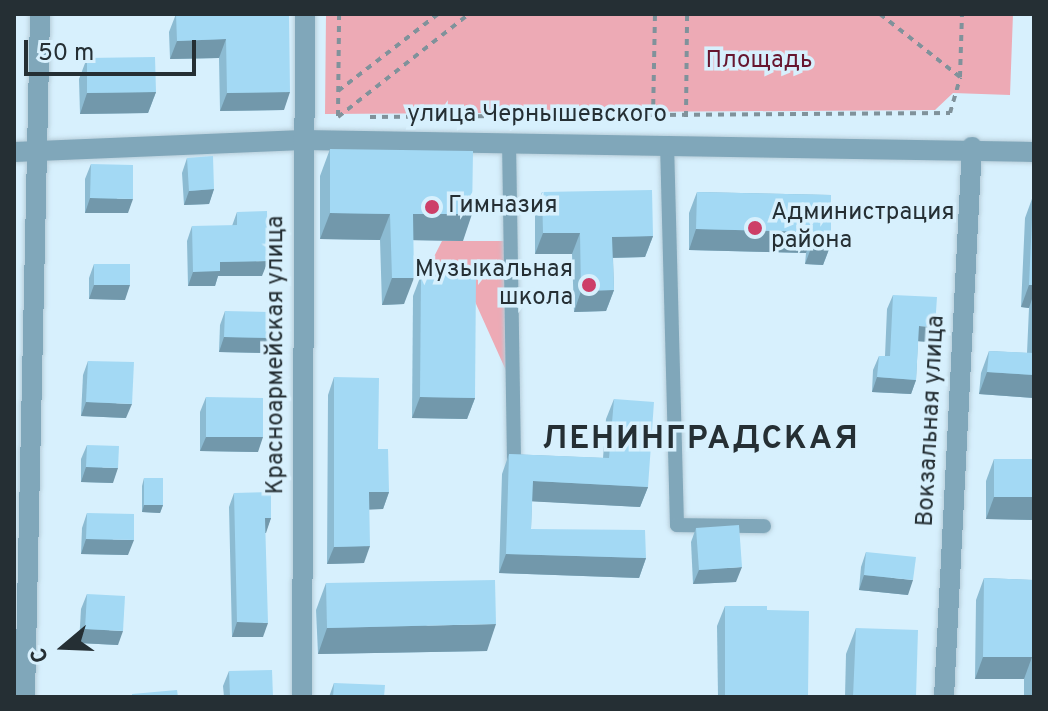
<!DOCTYPE html>
<html>
<head>
<meta charset="utf-8">
<style>
	body { margin:0 }
	#map { position:relative; width:1048px; height:711px; overflow:hidden; background:#d7f0fd; font-family:Overpass,sans-serif }
	div>[style] { position:absolute }
	.green>* { inset:0; background:#edaab5 }
	.path>* { height:4px; margin-top:-2px; transform-origin:0; background:repeating-linear-gradient(90deg,#80929b 0 6px,transparent 0 12px) }
	.roads { filter:drop-shadow(0 0 2px #b7cdd9) drop-shadow(0 0 2px #b7cdd9) }
	.service>* { height:14px; margin:-7px; padding:0 7px; transform-origin:7px; border-radius:7px; background:#80a7ba }
	.minor>* { height:20px; margin:-10px; padding:0 10px; transform-origin:10px; border-radius:10px; background:#80a7ba }
	.tertiary>* { height:20px; margin:-10px; padding:0 10px; transform-origin:10px; border-radius:10px; background:#80a7ba }
	.wall>* { inset:0; background:#8cbbd2 }
	.shaded-wall>* { inset:0; background:#7298ab }
	.building>* { inset:0; background:#a3d9f4 }
	.dots>* { width:22px; height:22px; translate:-50% -50%; box-sizing:border-box; border:4px solid #d7f0fd; border-radius:50% }
	span { translate:-50% -50%; white-space:nowrap; text-align:center; line-height:1.15; -webkit-text-stroke:7px #d7f0fd; paint-order:stroke }
	.park-label { font-size:24px; color:#67162f }
	.street-label { font-size:24px; color:#252f34 }
	.poi-label { font-size:24px; color:#252f34 }
	.left { translate:0 -50%; text-align:left }
	.right { translate:-100% -50%; text-align:right }
	.district-label { font-size:32px; color:#252f34; font-weight:700; letter-spacing:2px }
	.frame { position:absolute; inset:0; border:16px solid #252f34; pointer-events:none }
	.north { position:absolute; left:24px; top:607px; width:80px; height:80px; -webkit-text-stroke:6px #d7f0fd; paint-order:stroke; rotate:251deg; font-size:22px; font-weight:700; line-height:32px; text-align:center; color:#252f34 }
	.north::after { content:''; display:block; margin:auto; width:28px; height:36px; background:#252f34; clip-path:polygon(50% 0,100% 100%,50% 72%,0 100%) }
	.scale { position:absolute; left:24px; top:40px; width:172px; height:36px; box-sizing:border-box; border:4px solid #252f34; border-top:0; padding-left:10px; font-size:24px; line-height:28px; white-space:nowrap; color:#252f34; -webkit-text-stroke:6px #d7f0fd; paint-order:stroke }
</style>
</head>
<body>
<div id="map">
	<div class="green">
		<i style="clip-path:polygon(326px 14px,1013px 14px,1010px 95px,953px 93px,935px 110px,325px 114px)"></i>
		<i style="clip-path:polygon(442px 241px,507px 241px,508px 375px,472px 295px,416px 292px)"></i>
	</div>
	<div class="path">
		<i style="left:960px;top:77px;width:63px;rotate:-88.2deg"></i>
		<i style="left:338px;top:91px;width:126px;rotate:-37.6deg"></i>
		<i style="left:338px;top:116px;width:102px;rotate:-89.4deg"></i>
		<i style="left:338px;top:117px;width:167px;rotate:-38.2deg"></i>
		<i style="left:370px;top:117px;width:580px;rotate:-0.4deg"></i>
		<i style="left:950px;top:113px;width:37px;rotate:-74deg"></i>
		<i style="left:960px;top:77px;width:102px;rotate:-141.8deg"></i>
		<i style="left:653px;top:117px;width:103px;rotate:-88.9deg"></i>
		<i style="left:686px;top:117px;width:103px;rotate:-89.4deg"></i>
	</div>
	<div class="roads">
		<div class="service">
			<i style="left:509px;top:141px;width:325px;rotate:89.1deg"></i>
			<i style="left:667px;top:143px;width:382px;rotate:88.5deg"></i>
			<i style="left:677px;top:525px;width:87px;rotate:0.7deg"></i>
		</div>
		<div class="minor">
			<i style="left:14px;top:152px;width:289px;rotate:-2.4deg"></i>
			<i style="left:303px;top:140px;width:731px;rotate:0.94deg"></i>
			<i style="left:302px;top:697px;width:683px;rotate:-89.75deg"></i>
			<i style="left:944px;top:697px;width:551px;rotate:-87.09deg"></i>
		</div>
		<div class="tertiary">
			<i style="left:25px;top:697px;width:683px;rotate:-88.74deg"></i>
		</div>
	</div>
	<div class="wall">
		<i style="clip-path:polygon(176px 14px,289px 14px,284px 110px,220px 111px,219px 58px,170px 59px,169px 32px)"></i>
		<i style="clip-path:polygon(87px 58px,156px 92px,148px 113px,80px 114px,79px 79px)"></i>
		<i style="clip-path:polygon(330px 149px,463px 241px,413px 240px,404px 304px,382px 305px,380px 240px,320px 239px,320px 176px)"></i>
		<i style="clip-path:polygon(187px 158px,214px 189px,209px 204px,184px 205px,182px 173px)"></i>
		<i style="clip-path:polygon(91px 164px,128px 213px,85px 213px,85px 179px)"></i>
		<i style="clip-path:polygon(542px 192px,653px 236px,645px 257px,613px 258px,614px 290px,606px 311px,574px 312px,572px 254px,535px 254px,535px 213px)"></i>
		<i style="clip-path:polygon(697px 192px,831px 195px,831px 244px,823px 265px,805px 264px,806px 253px,689px 250px,689px 213px)"></i>
		<i style="clip-path:polygon(1033px 196px,1034px 196px,1034px 398px,979px 394px,981px 373px,989px 351px,1027px 353px,1029px 308px,1021px 307px,1025px 218px)"></i>
		<i style="clip-path:polygon(237px 212px,262px 276px,218px 276px,215px 286px,188px 286px,187px 241px,192px 226px,232px 226px)"></i>
		<i style="clip-path:polygon(94px 264px,125px 300px,89px 299px,89px 278px)"></i>
		<i style="clip-path:polygon(421px 275px,475px 398px,467px 419px,412px 418px,413px 296px)"></i>
		<i style="clip-path:polygon(893px 295px,930px 342px,918px 341px,916px 380px,911px 394px,872px 392px,873px 370px,879px 356px,885px 356px,887px 309px)"></i>
		<i style="clip-path:polygon(225px 311px,270px 338px,264px 353px,219px 352px,220px 325px)"></i>
		<i style="clip-path:polygon(88px 361px,126px 418px,81px 416px,83px 375px)"></i>
		<i style="clip-path:polygon(334px 377px,378px 449px,389px 492px,383px 509px,369px 509px,364px 563px,327px 564px,328px 395px)"></i>
		<i style="clip-path:polygon(206px 397px,258px 452px,200px 451px,200px 412px)"></i>
		<i style="clip-path:polygon(614px 399px,648px 487px,640px 507px,532px 501px,531px 529px,646px 558px,639px 578px,499px 573px,502px 474px,509px 454px,603px 458px,606px 419px)"></i>
		<i style="clip-path:polygon(87px 445px,113px 483px,81px 482px,81px 459px)"></i>
		<i style="clip-path:polygon(994px 459px,1034px 459px,1034px 520px,986px 519px,986px 481px)"></i>
		<i style="clip-path:polygon(144px 478px,163px 505px,160px 513px,142px 512px,142px 486px)"></i>
		<i style="clip-path:polygon(234px 493px,271px 518px,265px 533px,263px 637px,232px 637px,229px 507px)"></i>
		<i style="clip-path:polygon(87px 513px,128px 555px,81px 554px,82px 528px)"></i>
		<i style="clip-path:polygon(696px 528px,736px 582px,693px 584px,691px 542px)"></i>
		<i style="clip-path:polygon(1034px 549px,1034px 697px,1024px 697px,1024px 679px,975px 679px,976px 600px,984px 578px,1033px 580px)"></i>
		<i style="clip-path:polygon(866px 552px,908px 595px,859px 590px,861px 567px)"></i>
		<i style="clip-path:polygon(326px 583px,487px 651px,318px 654px,316px 610px)"></i>
		<i style="clip-path:polygon(87px 594px,118px 645px,79px 643px,81px 609px)"></i>
		<i style="clip-path:polygon(725px 606px,767px 610px,808px 697px,718px 697px,717px 626px)"></i>
		<i style="clip-path:polygon(856px 628px,916px 697px,845px 697px,846px 654px)"></i>
		<i style="clip-path:polygon(229px 671px,273px 697px,224px 697px,223px 686px)"></i>
		<i style="clip-path:polygon(334px 683px,384px 697px,329px 697px)"></i>
	</div>
	<div class="shaded-wall">
		<i style="clip-path:polygon(226px 39px,219px 58px,170px 59px,177px 41px)"></i>
		<i style="clip-path:polygon(156px 92px,148px 113px,80px 114px,87px 93px)"></i>
		<i style="clip-path:polygon(290px 92px,284px 110px,220px 111px,227px 93px)"></i>
		<i style="clip-path:polygon(214px 189px,209px 204px,184px 205px,189px 191px)"></i>
		<i style="clip-path:polygon(90px 198px,133px 199px,128px 213px,85px 213px)"></i>
		<i style="clip-path:polygon(330px 213px,390px 214px,380px 240px,320px 239px)"></i>
		<i style="clip-path:polygon(413px 214px,472px 214px,463px 241px,403px 240px)"></i>
		<i style="clip-path:polygon(696px 229px,813px 232px,806px 253px,689px 250px)"></i>
		<i style="clip-path:polygon(543px 233px,580px 233px,572px 254px,535px 254px)"></i>
		<i style="clip-path:polygon(653px 236px,645px 257px,605px 258px,612px 237px)"></i>
		<i style="clip-path:polygon(813px 243px,831px 244px,823px 265px,805px 264px)"></i>
		<i style="clip-path:polygon(268px 261px,262px 276px,218px 276px,215px 286px,188px 286px,193px 272px,220px 262px)"></i>
		<i style="clip-path:polygon(392px 278px,414px 278px,404px 304px,382px 305px)"></i>
		<i style="clip-path:polygon(94px 285px,130px 285px,125px 300px,89px 299px)"></i>
		<i style="clip-path:polygon(1029px 285px,1034px 285px,1034px 293px,1029px 308px,1021px 307px)"></i>
		<i style="clip-path:polygon(614px 290px,606px 311px,574px 312px,581px 291px)"></i>
		<i style="clip-path:polygon(919px 326px,935px 327px,930px 342px,914px 341px)"></i>
		<i style="clip-path:polygon(224px 337px,270px 338px,264px 353px,219px 352px)"></i>
		<i style="clip-path:polygon(987px 372px,1034px 375px,1034px 398px,979px 394px)"></i>
		<i style="clip-path:polygon(877px 377px,916px 380px,911px 394px,872px 392px)"></i>
		<i style="clip-path:polygon(420px 397px,475px 398px,467px 419px,412px 418px)"></i>
		<i style="clip-path:polygon(86px 402px,132px 404px,126px 418px,81px 416px)"></i>
		<i style="clip-path:polygon(206px 437px,263px 437px,258px 452px,200px 451px)"></i>
		<i style="clip-path:polygon(86px 467px,118px 468px,113px 483px,81px 482px)"></i>
		<i style="clip-path:polygon(533px 481px,648px 487px,640px 507px,525px 501px)"></i>
		<i style="clip-path:polygon(369px 492px,389px 492px,383px 509px,362px 510px)"></i>
		<i style="clip-path:polygon(994px 497px,1034px 497px,1034px 520px,986px 519px)"></i>
		<i style="clip-path:polygon(144px 505px,163px 505px,160px 513px,142px 512px)"></i>
		<i style="clip-path:polygon(265px 518px,271px 518px,266px 533px,259px 533px)"></i>
		<i style="clip-path:polygon(86px 539px,134px 540px,128px 555px,81px 554px)"></i>
		<i style="clip-path:polygon(370px 546px,364px 563px,327px 564px,334px 547px)"></i>
		<i style="clip-path:polygon(506px 554px,646px 558px,639px 578px,499px 573px)"></i>
		<i style="clip-path:polygon(742px 567px,736px 582px,693px 584px,699px 570px)"></i>
		<i style="clip-path:polygon(864px 575px,913px 580px,908px 595px,859px 590px)"></i>
		<i style="clip-path:polygon(237px 622px,268px 623px,263px 637px,232px 637px)"></i>
		<i style="clip-path:polygon(496px 624px,487px 651px,318px 654px,327px 628px)"></i>
		<i style="clip-path:polygon(85px 629px,123px 631px,118px 645px,79px 643px)"></i>
		<i style="clip-path:polygon(983px 657px,1032px 657px,1024px 679px,975px 679px)"></i>
	</div>
	<div class="building">
		<i style="clip-path:polygon(176px 14px,289px 14px,290px 92px,227px 93px,226px 39px,177px 41px)"></i>
		<i style="clip-path:polygon(155px 57px,156px 92px,87px 93px,87px 58px)"></i>
		<i style="clip-path:polygon(330px 149px,473px 151px,472px 214px,413px 214px,414px 278px,392px 278px,390px 214px,330px 213px)"></i>
		<i style="clip-path:polygon(213px 156px,214px 189px,189px 191px,187px 158px)"></i>
		<i style="clip-path:polygon(91px 164px,133px 165px,133px 199px,90px 198px)"></i>
		<i style="clip-path:polygon(652px 190px,653px 236px,612px 237px,614px 290px,581px 291px,580px 233px,543px 233px,542px 192px)"></i>
		<i style="clip-path:polygon(697px 192px,831px 195px,831px 244px,813px 243px,813px 232px,696px 229px)"></i>
		<i style="clip-path:polygon(1033px 196px,1034px 196px,1034px 285px,1029px 285px)"></i>
		<i style="clip-path:polygon(267px 211px,268px 261px,220px 262px,220px 271px,193px 272px,192px 226px,237px 225px,237px 212px)"></i>
		<i style="clip-path:polygon(94px 264px,130px 264px,130px 285px,94px 285px)"></i>
		<i style="clip-path:polygon(421px 275px,476px 275px,475px 398px,420px 397px)"></i>
		<i style="clip-path:polygon(893px 295px,937px 297px,935px 327px,919px 326px,916px 380px,877px 377px,879px 356px,890px 356px)"></i>
		<i style="clip-path:polygon(225px 311px,270px 312px,270px 338px,224px 337px)"></i>
		<i style="clip-path:polygon(989px 351px,1034px 353px,1034px 375px,987px 372px)"></i>
		<i style="clip-path:polygon(88px 361px,134px 362px,132px 404px,86px 402px)"></i>
		<i style="clip-path:polygon(334px 377px,379px 378px,378px 449px,388px 449px,389px 492px,369px 492px,370px 546px,334px 547px)"></i>
		<i style="clip-path:polygon(206px 397px,263px 398px,263px 437px,206px 437px)"></i>
		<i style="clip-path:polygon(614px 399px,654px 402px,648px 487px,533px 481px,531px 529px,645px 530px,646px 558px,506px 554px,509px 454px,609px 458px)"></i>
		<i style="clip-path:polygon(87px 445px,119px 446px,118px 468px,86px 467px)"></i>
		<i style="clip-path:polygon(994px 459px,1034px 459px,1034px 497px,994px 497px)"></i>
		<i style="clip-path:polygon(144px 478px,163px 478px,163px 505px,144px 505px)"></i>
		<i style="clip-path:polygon(271px 492px,271px 518px,265px 518px,268px 623px,237px 622px,234px 493px)"></i>
		<i style="clip-path:polygon(87px 513px,134px 514px,134px 540px,86px 539px)"></i>
		<i style="clip-path:polygon(739px 525px,742px 567px,699px 570px,696px 528px)"></i>
		<i style="clip-path:polygon(866px 552px,916px 557px,913px 580px,864px 575px)"></i>
		<i style="clip-path:polygon(984px 578px,1034px 580px,1034px 690px,1032px 657px,983px 657px)"></i>
		<i style="clip-path:polygon(495px 580px,496px 624px,327px 628px,326px 583px)"></i>
		<i style="clip-path:polygon(87px 594px,125px 596px,123px 631px,85px 629px)"></i>
		<i style="clip-path:polygon(725px 606px,767px 606px,767px 610px,809px 611px,808px 697px,725px 697px)"></i>
		<i style="clip-path:polygon(856px 628px,918px 630px,916px 697px,853px 697px)"></i>
		<i style="clip-path:polygon(272px 670px,273px 697px,230px 697px,229px 671px)"></i>
		<i style="clip-path:polygon(334px 683px,385px 685px,384px 697px,333px 697px)"></i>
		<i style="clip-path:polygon(177px 690px,178px 697px,132px 697px,132px 694px)"></i>
	</div>
	<div class="dots">
		<i style="left:432px;top:207px;background:#cd3f68"></i>
		<i style="left:755px;top:228px;background:#cd3f68"></i>
		<i style="left:589px;top:285px;background:#cd3f68"></i>
	</div>
	<div class="park-label">
		<span style="left:759px;top:62px">Площадь</span>
	</div>
	<div class="street-label">
		<span style="left:537px;top:116px">улица Чернышевского</span>
		<span style="left:277px;top:355px;rotate:-90deg">Красноармейская улица</span>
		<span style="left:932px;top:421px;rotate:-87deg">Вокзальная улица</span>
	</div>
	<div class="poi-label">
		<span class="left" style="left:448px;top:207px">Гимназия</span>
		<span class="left" style="left:771px;top:228px">Администрация<br>района</span>
		<span class="right" style="left:573px;top:285px">Музыкальная<br>школа</span>
	</div>
	<div class="district-label">
		<span style="left:701px;top:440px">ЛЕНИНГРАДСКАЯ</span>
	</div>
	<div class="frame"></div>
	<div class="north">С</div>
	<div class="scale">50 m</div>
</div>
</body>
</html>
